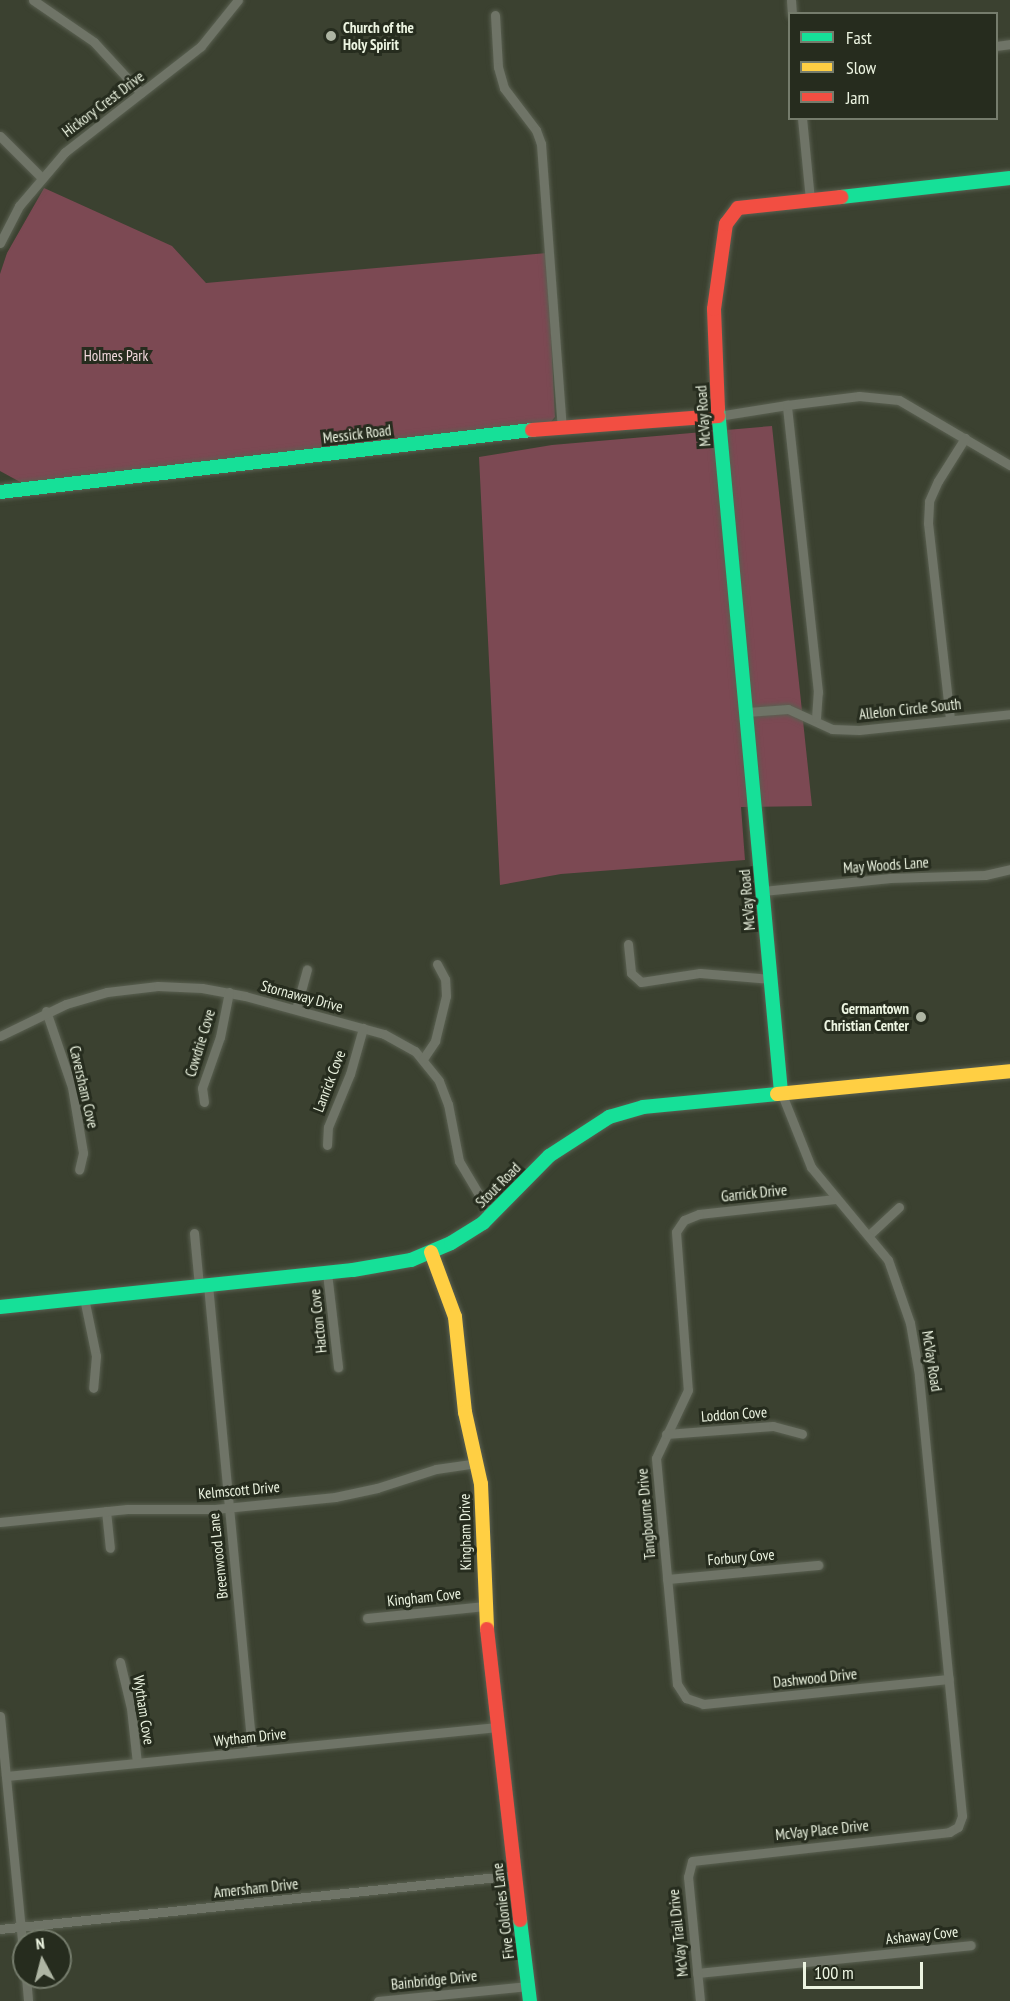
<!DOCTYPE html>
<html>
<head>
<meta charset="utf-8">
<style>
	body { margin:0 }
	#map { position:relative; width:1010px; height:2001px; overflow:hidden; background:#3b4130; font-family:"PT Sans Narrow",sans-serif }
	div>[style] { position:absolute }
	.green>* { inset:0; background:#7c4953 }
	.roads { filter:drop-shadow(0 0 2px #5a6051) drop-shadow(0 0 2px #5a6051) }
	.street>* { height:9px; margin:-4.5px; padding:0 4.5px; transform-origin:4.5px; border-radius:4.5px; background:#6f7467 }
	.fast>* { height:14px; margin:-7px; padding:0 7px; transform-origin:7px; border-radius:7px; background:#16e098 }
	.slow>* { height:14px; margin:-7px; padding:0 7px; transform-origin:7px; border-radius:7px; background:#ffcf43 }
	.jam>* { height:14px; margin:-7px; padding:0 7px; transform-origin:7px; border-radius:7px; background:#f24e42 }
	.dots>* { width:16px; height:16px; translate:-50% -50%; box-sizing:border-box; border:3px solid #262c1e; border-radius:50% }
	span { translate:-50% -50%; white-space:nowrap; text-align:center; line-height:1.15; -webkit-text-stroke:6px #262c1e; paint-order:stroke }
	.poi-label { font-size:15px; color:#ecf4e1; font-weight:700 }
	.left { translate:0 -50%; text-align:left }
	.right { translate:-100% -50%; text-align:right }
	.street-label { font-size:15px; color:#ecf4e1 }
	.park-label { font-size:15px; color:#f3dade }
	.legend { position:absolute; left:788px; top:12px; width:210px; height:108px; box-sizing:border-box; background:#262c1e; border:2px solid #757c6c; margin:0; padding:8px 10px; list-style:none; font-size:18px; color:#ecf4e1 }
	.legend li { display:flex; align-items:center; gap:12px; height:30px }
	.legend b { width:30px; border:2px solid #757c6c }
	.north { position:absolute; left:12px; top:1929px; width:60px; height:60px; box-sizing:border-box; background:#262c1e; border:2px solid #757c6c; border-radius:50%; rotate:353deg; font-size:16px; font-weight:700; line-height:24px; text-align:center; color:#ecf4e1 }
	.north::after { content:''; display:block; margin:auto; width:21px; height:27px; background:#aeb5a3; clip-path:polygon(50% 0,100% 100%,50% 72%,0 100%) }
	.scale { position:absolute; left:803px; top:1962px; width:120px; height:27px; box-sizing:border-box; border:3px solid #ecf4e1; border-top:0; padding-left:8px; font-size:18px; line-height:21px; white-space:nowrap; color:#ecf4e1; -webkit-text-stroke:4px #262c1e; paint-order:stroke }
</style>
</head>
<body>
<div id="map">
	<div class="green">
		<i style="clip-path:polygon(44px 188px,172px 246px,206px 283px,547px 253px,555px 417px,549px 424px,22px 483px,0 471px,0 274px,7px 253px)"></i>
		<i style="clip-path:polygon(772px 426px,812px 806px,741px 807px,745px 860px,561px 874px,500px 885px,479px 457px,552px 445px)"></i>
	</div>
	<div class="roads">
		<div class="street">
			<i style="left:33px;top:0;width:74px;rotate:34.5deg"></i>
			<i style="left:94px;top:42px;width:69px;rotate:47.3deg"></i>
			<i style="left:791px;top:0;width:14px;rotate:86deg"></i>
			<i style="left:495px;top:15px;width:52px;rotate:86.7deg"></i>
			<i style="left:498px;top:67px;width:22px;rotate:74deg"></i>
			<i style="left:504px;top:88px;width:53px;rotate:52.7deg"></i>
			<i style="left:536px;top:130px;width:15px;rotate:70deg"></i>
			<i style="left:541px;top:144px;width:284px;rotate:85.8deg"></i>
			<i style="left:996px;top:46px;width:14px;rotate:-8deg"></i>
			<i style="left:802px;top:118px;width:81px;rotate:84.4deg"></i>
			<i style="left:0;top:136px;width:58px;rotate:45deg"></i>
			<i style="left:0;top:243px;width:42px;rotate:-62.8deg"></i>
			<i style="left:19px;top:206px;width:71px;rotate:-49.6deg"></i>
			<i style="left:65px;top:152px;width:172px;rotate:-37.9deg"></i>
			<i style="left:201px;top:46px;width:59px;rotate:-51.2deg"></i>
			<i style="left:718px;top:416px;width:70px;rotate:-9.1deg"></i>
			<i style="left:747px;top:712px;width:41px;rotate:-4.2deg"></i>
			<i style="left:788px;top:709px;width:48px;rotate:24.4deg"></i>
			<i style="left:832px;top:729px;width:27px;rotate:2deg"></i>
			<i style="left:859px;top:730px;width:152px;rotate:-6deg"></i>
			<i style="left:816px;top:718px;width:26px;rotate:-86deg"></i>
			<i style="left:818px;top:692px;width:289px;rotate:-96.2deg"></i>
			<i style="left:787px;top:405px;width:73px;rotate:-7.1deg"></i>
			<i style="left:859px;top:396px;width:40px;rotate:5.7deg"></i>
			<i style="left:899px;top:400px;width:129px;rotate:30.4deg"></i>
			<i style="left:950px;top:719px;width:197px;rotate:-96.4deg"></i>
			<i style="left:928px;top:523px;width:22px;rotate:-87deg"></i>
			<i style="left:929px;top:501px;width:22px;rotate:-66deg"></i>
			<i style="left:938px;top:481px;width:51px;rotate:-57.9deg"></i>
			<i style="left:763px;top:891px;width:128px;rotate:-5.8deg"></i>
			<i style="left:890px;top:878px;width:95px;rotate:-1.8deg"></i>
			<i style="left:985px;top:875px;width:26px;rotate:-13deg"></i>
			<i style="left:628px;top:944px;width:29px;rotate:84deg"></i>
			<i style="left:631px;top:973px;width:13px;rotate:42deg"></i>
			<i style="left:641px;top:982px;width:60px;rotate:-8.7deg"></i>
			<i style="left:700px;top:973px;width:71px;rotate:4.8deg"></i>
			<i style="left:296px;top:1009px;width:41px;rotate:-74.6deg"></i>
			<i style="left:46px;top:1011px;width:80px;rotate:71.1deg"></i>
			<i style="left:72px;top:1087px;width:67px;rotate:80.5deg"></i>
			<i style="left:83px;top:1153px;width:17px;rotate:103deg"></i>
			<i style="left:0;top:1036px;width:73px;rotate:-25.9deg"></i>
			<i style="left:66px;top:1004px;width:43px;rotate:-16.3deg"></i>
			<i style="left:107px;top:992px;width:51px;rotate:-6.7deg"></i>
			<i style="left:158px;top:986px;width:44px;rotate:2.6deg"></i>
			<i style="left:202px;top:988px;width:44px;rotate:10.5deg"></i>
			<i style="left:245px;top:996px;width:144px;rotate:15.3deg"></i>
			<i style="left:384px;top:1034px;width:35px;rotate:29deg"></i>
			<i style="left:415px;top:1051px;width:38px;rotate:51deg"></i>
			<i style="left:439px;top:1081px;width:25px;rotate:69deg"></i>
			<i style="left:448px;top:1104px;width:58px;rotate:79.1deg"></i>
			<i style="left:459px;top:1161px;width:63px;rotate:59.3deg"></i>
			<i style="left:423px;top:1059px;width:22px;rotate:-56deg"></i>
			<i style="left:435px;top:1041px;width:46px;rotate:-76.3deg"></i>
			<i style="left:446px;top:996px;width:17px;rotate:-93deg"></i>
			<i style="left:445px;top:979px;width:17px;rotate:-118deg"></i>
			<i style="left:204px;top:1102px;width:14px;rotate:-98deg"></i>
			<i style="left:202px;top:1088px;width:54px;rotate:-70.6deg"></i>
			<i style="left:220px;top:1037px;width:46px;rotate:-78.7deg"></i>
			<i style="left:327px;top:1145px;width:18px;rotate:-87deg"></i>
			<i style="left:328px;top:1127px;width:57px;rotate:-67.5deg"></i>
			<i style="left:350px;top:1074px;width:48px;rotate:-74.2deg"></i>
			<i style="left:835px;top:1199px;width:137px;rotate:173.7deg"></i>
			<i style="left:699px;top:1214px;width:16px;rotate:158deg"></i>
			<i style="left:684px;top:1220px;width:14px;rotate:124deg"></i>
			<i style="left:676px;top:1232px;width:158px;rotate:85.7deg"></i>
			<i style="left:688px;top:1390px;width:75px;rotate:115.2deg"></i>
			<i style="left:656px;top:1458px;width:227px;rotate:84.7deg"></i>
			<i style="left:677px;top:1684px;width:17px;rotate:57deg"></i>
			<i style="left:686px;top:1698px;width:18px;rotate:19deg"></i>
			<i style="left:703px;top:1704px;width:247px;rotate:-5.8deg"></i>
			<i style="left:194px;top:1233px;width:53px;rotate:84.6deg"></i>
			<i style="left:869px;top:1235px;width:41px;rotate:-43deg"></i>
			<i style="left:327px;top:1273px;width:95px;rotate:83.3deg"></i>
			<i style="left:208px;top:1285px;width:468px;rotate:84.6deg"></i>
			<i style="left:84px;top:1298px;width:59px;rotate:78.3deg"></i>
			<i style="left:96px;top:1356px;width:32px;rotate:95deg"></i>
			<i style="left:666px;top:1434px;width:107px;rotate:-4.3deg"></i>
			<i style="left:773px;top:1426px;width:30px;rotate:15deg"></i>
			<i style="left:106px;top:1511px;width:37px;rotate:84deg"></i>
			<i style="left:0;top:1522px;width:128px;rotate:-5.8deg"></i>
			<i style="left:127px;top:1509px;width:88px"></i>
			<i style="left:215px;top:1509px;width:121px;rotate:-5.7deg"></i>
			<i style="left:335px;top:1497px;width:43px;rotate:-12.1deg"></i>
			<i style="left:377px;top:1488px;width:62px;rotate:-17.9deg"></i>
			<i style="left:436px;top:1469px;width:41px;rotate:-8.3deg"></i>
			<i style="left:667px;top:1579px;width:152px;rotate:-5.3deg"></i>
			<i style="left:367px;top:1618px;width:119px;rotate:-5.8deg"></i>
			<i style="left:120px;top:1662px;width:47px;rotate:76.6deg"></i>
			<i style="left:131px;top:1708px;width:55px;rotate:83.8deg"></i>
			<i style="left:0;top:1716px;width:245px;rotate:84.4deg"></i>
			<i style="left:6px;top:1776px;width:492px;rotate:-5.7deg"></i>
			<i style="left:0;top:1929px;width:519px;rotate:-5.97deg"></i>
			<i style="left:697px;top:1973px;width:275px;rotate:-5.8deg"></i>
			<i style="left:26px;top:1977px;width:24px;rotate:85deg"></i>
			<i style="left:378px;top:2001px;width:151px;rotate:-5.7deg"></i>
			<i style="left:700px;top:2001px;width:125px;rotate:-95.5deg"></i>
			<i style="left:688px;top:1877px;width:16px;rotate:-76deg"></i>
			<i style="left:692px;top:1861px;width:259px;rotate:-6.4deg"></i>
			<i style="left:949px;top:1832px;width:10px;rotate:-29deg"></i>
			<i style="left:958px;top:1827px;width:12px;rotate:-70deg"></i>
			<i style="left:962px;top:1816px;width:443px;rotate:-95.6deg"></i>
			<i style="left:919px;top:1375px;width:53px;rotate:-99.8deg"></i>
			<i style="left:910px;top:1323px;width:67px;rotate:-109.2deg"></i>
			<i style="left:888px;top:1260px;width:121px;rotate:-129.6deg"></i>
			<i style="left:811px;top:1167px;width:81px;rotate:-111.8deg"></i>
		</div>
		<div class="fast">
			<i style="left:841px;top:197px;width:170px;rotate:-6.4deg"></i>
			<i style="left:718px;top:409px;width:686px;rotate:84.73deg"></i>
			<i style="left:0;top:492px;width:536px;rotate:-6.65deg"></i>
			<i style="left:0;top:1307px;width:355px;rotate:-6deg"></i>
			<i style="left:353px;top:1270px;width:59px;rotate:-9.8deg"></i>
			<i style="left:411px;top:1260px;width:43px;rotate:-23deg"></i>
			<i style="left:451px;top:1243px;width:38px;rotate:-32deg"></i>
			<i style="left:483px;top:1223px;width:94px;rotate:-45.4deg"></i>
			<i style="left:549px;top:1156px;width:72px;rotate:-33deg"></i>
			<i style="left:609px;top:1117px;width:35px;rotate:-16deg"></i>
			<i style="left:643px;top:1107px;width:135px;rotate:-5.5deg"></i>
			<i style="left:520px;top:1920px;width:82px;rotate:83deg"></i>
		</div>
		<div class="slow">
			<i style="left:777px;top:1094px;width:234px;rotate:-5.6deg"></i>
			<i style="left:431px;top:1252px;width:69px;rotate:69.7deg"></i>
			<i style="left:455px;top:1317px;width:96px;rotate:84deg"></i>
			<i style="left:465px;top:1412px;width:74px;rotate:77.5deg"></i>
			<i style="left:481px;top:1484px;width:145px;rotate:87.6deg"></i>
		</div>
		<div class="jam">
			<i style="left:718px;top:409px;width:100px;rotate:-92.3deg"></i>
			<i style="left:714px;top:309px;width:86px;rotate:-82deg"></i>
			<i style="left:726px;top:224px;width:20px;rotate:-53deg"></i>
			<i style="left:738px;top:208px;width:104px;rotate:-6.1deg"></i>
			<i style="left:532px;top:430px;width:187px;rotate:-4.3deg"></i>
			<i style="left:487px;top:1629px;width:293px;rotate:83.5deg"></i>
		</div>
	</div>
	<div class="dots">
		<i style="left:331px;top:36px;background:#aeb5a3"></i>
		<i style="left:921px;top:1017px;background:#aeb5a3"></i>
	</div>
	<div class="poi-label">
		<span class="left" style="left:343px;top:36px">Church of the<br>Holy Spirit</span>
		<span class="right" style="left:909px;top:1017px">Germantown<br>Christian Center</span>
	</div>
	<div class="street-label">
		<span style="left:103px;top:104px;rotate:-37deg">Hickory Crest Drive</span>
		<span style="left:703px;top:416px;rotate:-94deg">McVay Road</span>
		<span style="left:357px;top:434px;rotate:-7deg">Messick Road</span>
		<span style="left:910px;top:709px;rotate:-6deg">Allelon Circle South</span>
		<span style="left:886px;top:865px;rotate:-4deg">May Woods Lane</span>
		<span style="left:747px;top:900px;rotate:-95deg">McVay Road</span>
		<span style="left:302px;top:996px;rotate:15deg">Stornaway Drive</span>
		<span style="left:200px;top:1043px;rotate:-73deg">Cowdrie Cove</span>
		<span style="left:329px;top:1081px;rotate:-69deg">Lanrick Cove</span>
		<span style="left:84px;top:1087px;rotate:77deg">Caversham Cove</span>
		<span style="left:498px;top:1185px;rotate:-45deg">Stout Road</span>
		<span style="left:754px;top:1193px;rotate:-6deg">Garrick Drive</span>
		<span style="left:318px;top:1321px;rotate:-96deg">Hacton Cove</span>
		<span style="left:932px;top:1361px;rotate:81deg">McVay Road</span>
		<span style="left:734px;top:1414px;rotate:-4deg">Loddon Cove</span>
		<span style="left:239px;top:1490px;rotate:-5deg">Kelmscott Drive</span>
		<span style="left:646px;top:1514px;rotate:-95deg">Tangbourne Drive</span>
		<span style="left:465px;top:1532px;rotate:-91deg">Kingham Drive</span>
		<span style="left:218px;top:1556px;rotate:-96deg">Breenwood Lane</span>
		<span style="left:741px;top:1557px;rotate:-5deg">Forbury Cove</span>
		<span style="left:424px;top:1597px;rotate:-6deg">Kingham Cove</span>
		<span style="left:815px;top:1678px;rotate:-6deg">Dashwood Drive</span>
		<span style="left:144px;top:1710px;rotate:81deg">Wytham Cove</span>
		<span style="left:250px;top:1737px;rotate:-6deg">Wytham Drive</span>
		<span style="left:822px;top:1830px;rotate:-6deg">McVay Place Drive</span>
		<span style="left:256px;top:1888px;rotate:-6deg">Amersham Drive</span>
		<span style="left:503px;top:1911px;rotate:-97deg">Five Colonies Lane</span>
		<span style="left:678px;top:1933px;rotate:-96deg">McVay Trail Drive</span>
		<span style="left:922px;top:1935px;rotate:-6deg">Ashaway Cove</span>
		<span style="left:434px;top:1980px;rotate:-6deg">Bainbridge Drive</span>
	</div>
	<div class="park-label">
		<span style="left:116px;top:356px">Holmes Park</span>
	</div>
	<ul class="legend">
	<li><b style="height:8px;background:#16e098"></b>Fast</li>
	<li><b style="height:8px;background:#ffcf43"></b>Slow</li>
	<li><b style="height:8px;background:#f24e42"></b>Jam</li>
	</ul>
	<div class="north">N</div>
	<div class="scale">100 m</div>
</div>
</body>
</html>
